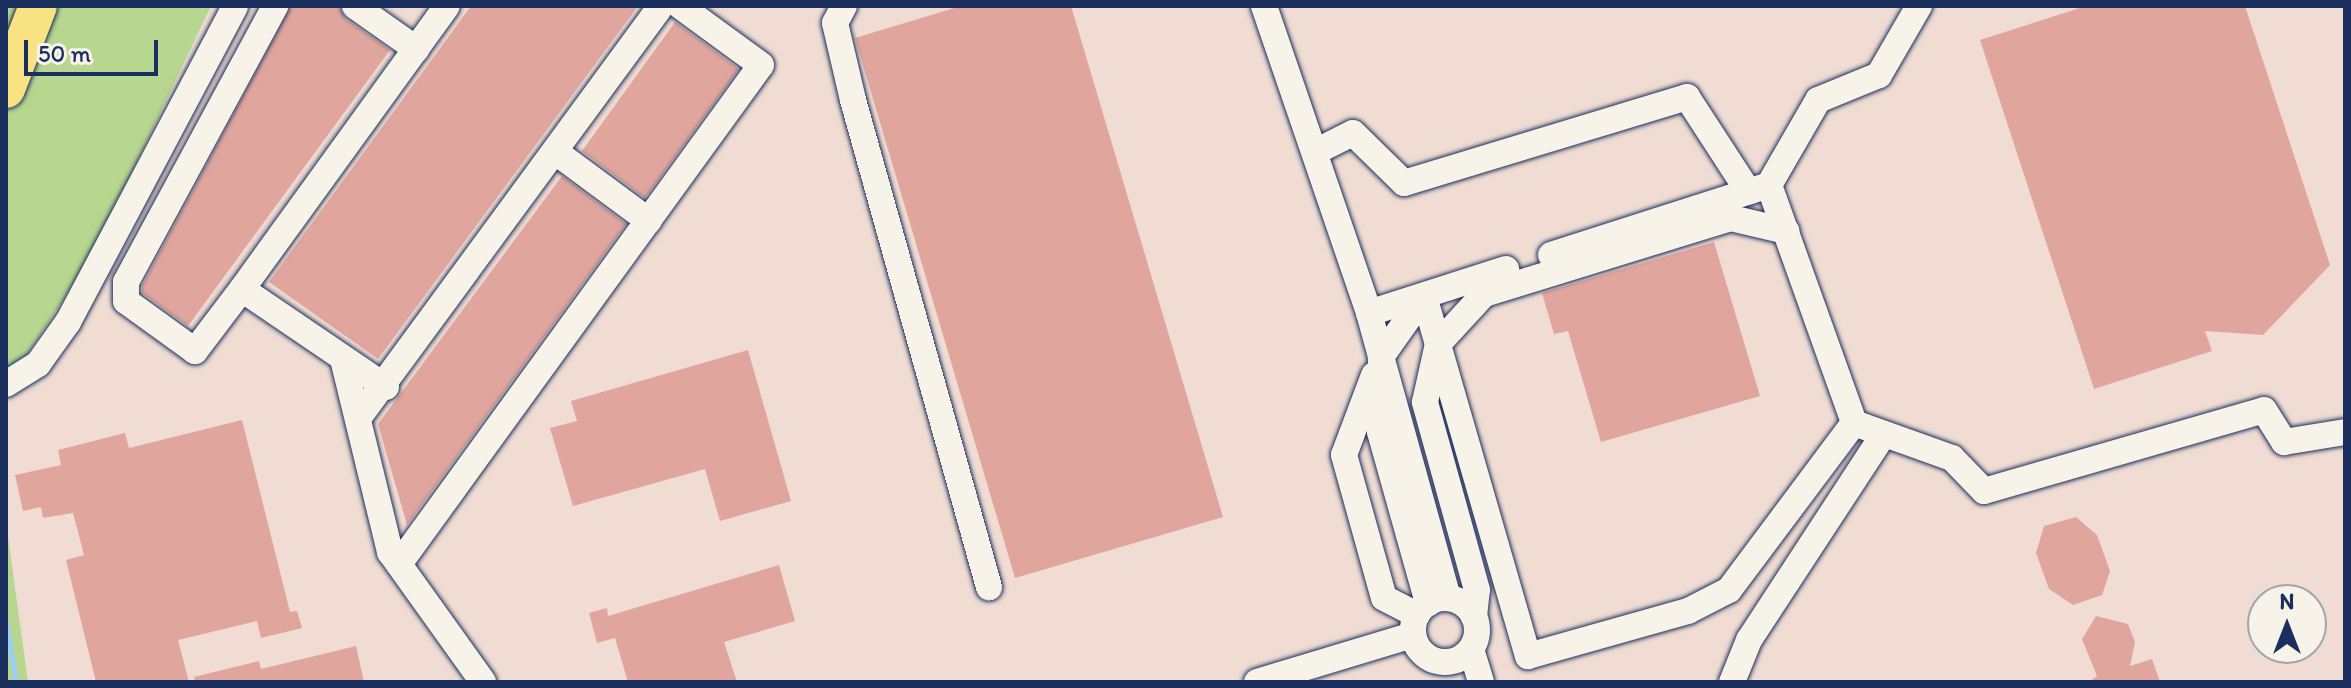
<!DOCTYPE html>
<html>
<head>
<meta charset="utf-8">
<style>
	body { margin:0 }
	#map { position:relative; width:2351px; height:688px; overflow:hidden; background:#f7f3e8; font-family:Itim,sans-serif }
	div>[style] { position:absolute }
	.built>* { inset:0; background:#f0dcd2 }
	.green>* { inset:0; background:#b7d68f }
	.stream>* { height:5px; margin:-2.5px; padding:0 2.5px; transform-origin:2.5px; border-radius:2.5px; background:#9bcef8 }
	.building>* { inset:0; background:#e0a69e }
	.roads { filter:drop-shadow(0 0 2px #1b2f5e) drop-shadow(0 0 2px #1b2f5e) }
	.minor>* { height:26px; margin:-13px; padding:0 13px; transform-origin:13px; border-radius:13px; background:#f7f3e8 }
	.minor>.ring { margin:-13px; padding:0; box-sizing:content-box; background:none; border:26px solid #f7f3e8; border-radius:50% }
	.highway>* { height:38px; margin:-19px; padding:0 19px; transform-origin:19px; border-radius:19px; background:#f8e281 }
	span { translate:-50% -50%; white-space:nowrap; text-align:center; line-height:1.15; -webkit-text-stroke:6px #f7f3e8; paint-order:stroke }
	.frame { position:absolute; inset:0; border:8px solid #1b2f5e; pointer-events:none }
	.north { position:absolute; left:2247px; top:584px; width:80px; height:80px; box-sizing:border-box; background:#f7f3e8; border:2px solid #9fa5b1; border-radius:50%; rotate:0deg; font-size:22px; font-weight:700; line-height:32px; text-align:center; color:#1b2f5e }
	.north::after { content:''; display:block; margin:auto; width:28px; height:36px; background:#1b2f5e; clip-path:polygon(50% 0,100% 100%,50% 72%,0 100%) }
	.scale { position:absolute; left:24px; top:40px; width:134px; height:36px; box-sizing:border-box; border:4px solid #1b2f5e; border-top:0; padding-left:10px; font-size:24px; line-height:28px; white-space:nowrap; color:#1b2f5e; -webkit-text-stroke:6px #f7f3e8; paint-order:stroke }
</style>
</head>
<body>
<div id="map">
	<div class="built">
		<i style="clip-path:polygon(evenodd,211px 6px,2345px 6px,2345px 682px,28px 682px,6px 521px,6px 386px,91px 259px,211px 6px,2263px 600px,2311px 600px,2311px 648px,2263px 648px,2263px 600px)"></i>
	</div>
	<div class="green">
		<i style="clip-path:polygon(6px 6px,211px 6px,91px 259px,6px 386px)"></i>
		<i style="clip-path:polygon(6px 521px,28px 682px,6px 682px)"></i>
	</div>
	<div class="stream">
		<i style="left:6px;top:621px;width:62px;rotate:80.7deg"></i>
	</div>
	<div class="building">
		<i style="clip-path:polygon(291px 6px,339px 6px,346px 19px,390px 50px,188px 326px,142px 293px,142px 286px)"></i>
		<i style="clip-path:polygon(471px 6px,638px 6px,378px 359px,269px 282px)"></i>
		<i style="clip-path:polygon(961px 6px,1071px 6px,1223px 517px,1015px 578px,855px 38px)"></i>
		<i style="clip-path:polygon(2086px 6px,2245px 6px,2330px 265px,2263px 335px,2205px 331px,2212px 351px,2094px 389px,1980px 40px)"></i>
		<i style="clip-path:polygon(675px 22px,739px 69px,645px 198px,582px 151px)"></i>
		<i style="clip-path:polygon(562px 176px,626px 224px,407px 525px,378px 424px)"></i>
		<i style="clip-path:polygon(1714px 242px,1760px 396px,1601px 442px,1568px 331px,1554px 334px,1542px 293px)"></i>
		<i style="clip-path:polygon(748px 350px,791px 501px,720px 521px,705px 469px,573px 506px,550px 428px,577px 421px,571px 401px)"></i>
		<i style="clip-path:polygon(242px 420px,290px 612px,297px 611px,302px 628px,261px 638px,257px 621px,178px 640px,189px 682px,96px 682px,66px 560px,84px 555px,73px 513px,43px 518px,41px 507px,23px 511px,15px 475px,61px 465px,58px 450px,125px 433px,129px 448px)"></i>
		<i style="clip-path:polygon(2076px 517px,2097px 535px,2110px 571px,2102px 595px,2073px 605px,2049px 589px,2036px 553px,2044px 526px)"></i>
		<i style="clip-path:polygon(779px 565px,795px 621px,724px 642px,737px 682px,628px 682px,615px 638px,597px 643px,589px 613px,607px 608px,608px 616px)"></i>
		<i style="clip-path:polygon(2096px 616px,2128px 624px,2135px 642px,2130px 666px,2152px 659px,2160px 682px,2089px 682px,2097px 676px,2082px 639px)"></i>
		<i style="clip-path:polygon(356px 646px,364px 682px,195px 682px,194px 677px,259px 661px,261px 669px)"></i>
	</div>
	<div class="roads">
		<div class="minor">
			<i style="left:355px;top:6px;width:75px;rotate:35.2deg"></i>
			<i style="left:844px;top:6px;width:19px;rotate:118deg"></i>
			<i style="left:835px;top:23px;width:79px;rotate:76.8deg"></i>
			<i style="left:853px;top:100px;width:506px;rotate:74.4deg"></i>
			<i style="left:1264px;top:6px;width:324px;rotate:71.1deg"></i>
			<i style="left:1369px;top:313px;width:296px;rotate:74.5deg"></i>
			<i style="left:1315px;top:152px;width:42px;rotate:-26.6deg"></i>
			<i style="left:1353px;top:133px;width:71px;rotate:44.4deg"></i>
			<i style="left:1404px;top:183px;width:296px;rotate:-16.9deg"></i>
			<i style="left:1687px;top:97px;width:112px;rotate:57deg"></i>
			<i style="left:557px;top:153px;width:114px;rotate:36.5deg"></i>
			<i style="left:1769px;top:185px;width:253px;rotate:70.3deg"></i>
			<i style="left:1854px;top:423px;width:104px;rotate:19.7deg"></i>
			<i style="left:1952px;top:458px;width:46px;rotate:45.9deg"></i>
			<i style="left:1984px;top:491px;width:291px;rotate:-16.1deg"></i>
			<i style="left:2264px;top:410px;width:38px;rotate:58deg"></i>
			<i style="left:2284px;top:442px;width:62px;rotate:-9.3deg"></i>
			<i style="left:1551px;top:255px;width:229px;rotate:-17.8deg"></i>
			<i style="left:1769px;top:185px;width:98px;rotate:-60deg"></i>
			<i style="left:1818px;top:100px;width:66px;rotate:-22.3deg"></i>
			<i style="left:1879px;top:75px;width:80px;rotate:-59.9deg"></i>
			<i style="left:242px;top:289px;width:78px;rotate:127.2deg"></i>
			<i style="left:195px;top:351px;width:85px;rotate:-144.1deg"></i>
			<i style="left:126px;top:301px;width:19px;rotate:-90deg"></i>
			<i style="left:126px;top:282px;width:314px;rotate:-61.6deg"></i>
			<i style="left:1424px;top:296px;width:375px;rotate:73.9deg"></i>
			<i style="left:1528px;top:656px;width:166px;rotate:-15.7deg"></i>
			<i style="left:1688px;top:611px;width:46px;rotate:-27.1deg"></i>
			<i style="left:1729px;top:590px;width:209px;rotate:-53.2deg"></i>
			<i style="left:1424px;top:296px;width:75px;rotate:125.2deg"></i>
			<i style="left:1381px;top:357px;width:75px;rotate:90.8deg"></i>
			<i style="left:1380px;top:432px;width:178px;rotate:74.3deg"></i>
			<i style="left:1369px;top:313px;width:144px;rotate:-17.8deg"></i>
			<i style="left:343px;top:359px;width:199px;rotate:76.3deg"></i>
			<i style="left:390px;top:552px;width:160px;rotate:54.4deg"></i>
			<i style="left:1374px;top:375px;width:85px;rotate:110.6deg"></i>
			<i style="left:1344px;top:455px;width:148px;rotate:74.4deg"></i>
			<i style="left:1384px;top:598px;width:37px;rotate:27deg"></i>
			<i style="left:6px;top:384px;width:38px;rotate:-32deg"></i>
			<i style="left:38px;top:364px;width:52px;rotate:-54.5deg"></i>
			<i style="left:68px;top:322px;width:357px;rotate:-62.1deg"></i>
			<i style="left:386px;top:387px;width:174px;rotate:-145.8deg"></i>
			<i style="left:242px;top:289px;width:349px;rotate:-54.1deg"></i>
			<i style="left:359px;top:417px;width:510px;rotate:-53.69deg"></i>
			<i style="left:399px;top:564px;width:616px;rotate:-54.04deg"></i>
			<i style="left:761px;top:65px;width:100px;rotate:-143.9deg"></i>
			<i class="ring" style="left:1413px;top:598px;width:38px;height:38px"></i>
			<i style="left:1474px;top:617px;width:27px;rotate:-84deg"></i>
			<i style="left:1477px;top:590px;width:195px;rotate:-105.5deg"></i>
			<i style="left:1425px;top:402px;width:59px;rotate:-77.4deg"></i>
			<i style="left:1438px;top:344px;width:68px;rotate:-47.4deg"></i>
			<i style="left:1484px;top:294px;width:258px;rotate:-17.1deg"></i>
			<i style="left:1731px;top:218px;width:57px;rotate:13.3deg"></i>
			<i style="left:1471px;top:649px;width:34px;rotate:73deg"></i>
			<i style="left:1257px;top:682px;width:163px;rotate:-16.8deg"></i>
			<i style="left:1732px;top:682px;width:45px;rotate:-68deg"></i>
			<i style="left:1749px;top:640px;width:246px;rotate:-56.8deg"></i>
		</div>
		<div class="highway">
			<i style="left:6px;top:89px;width:89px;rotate:-68.9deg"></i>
		</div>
	</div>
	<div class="frame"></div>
	<div class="north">N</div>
	<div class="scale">50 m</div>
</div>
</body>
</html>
